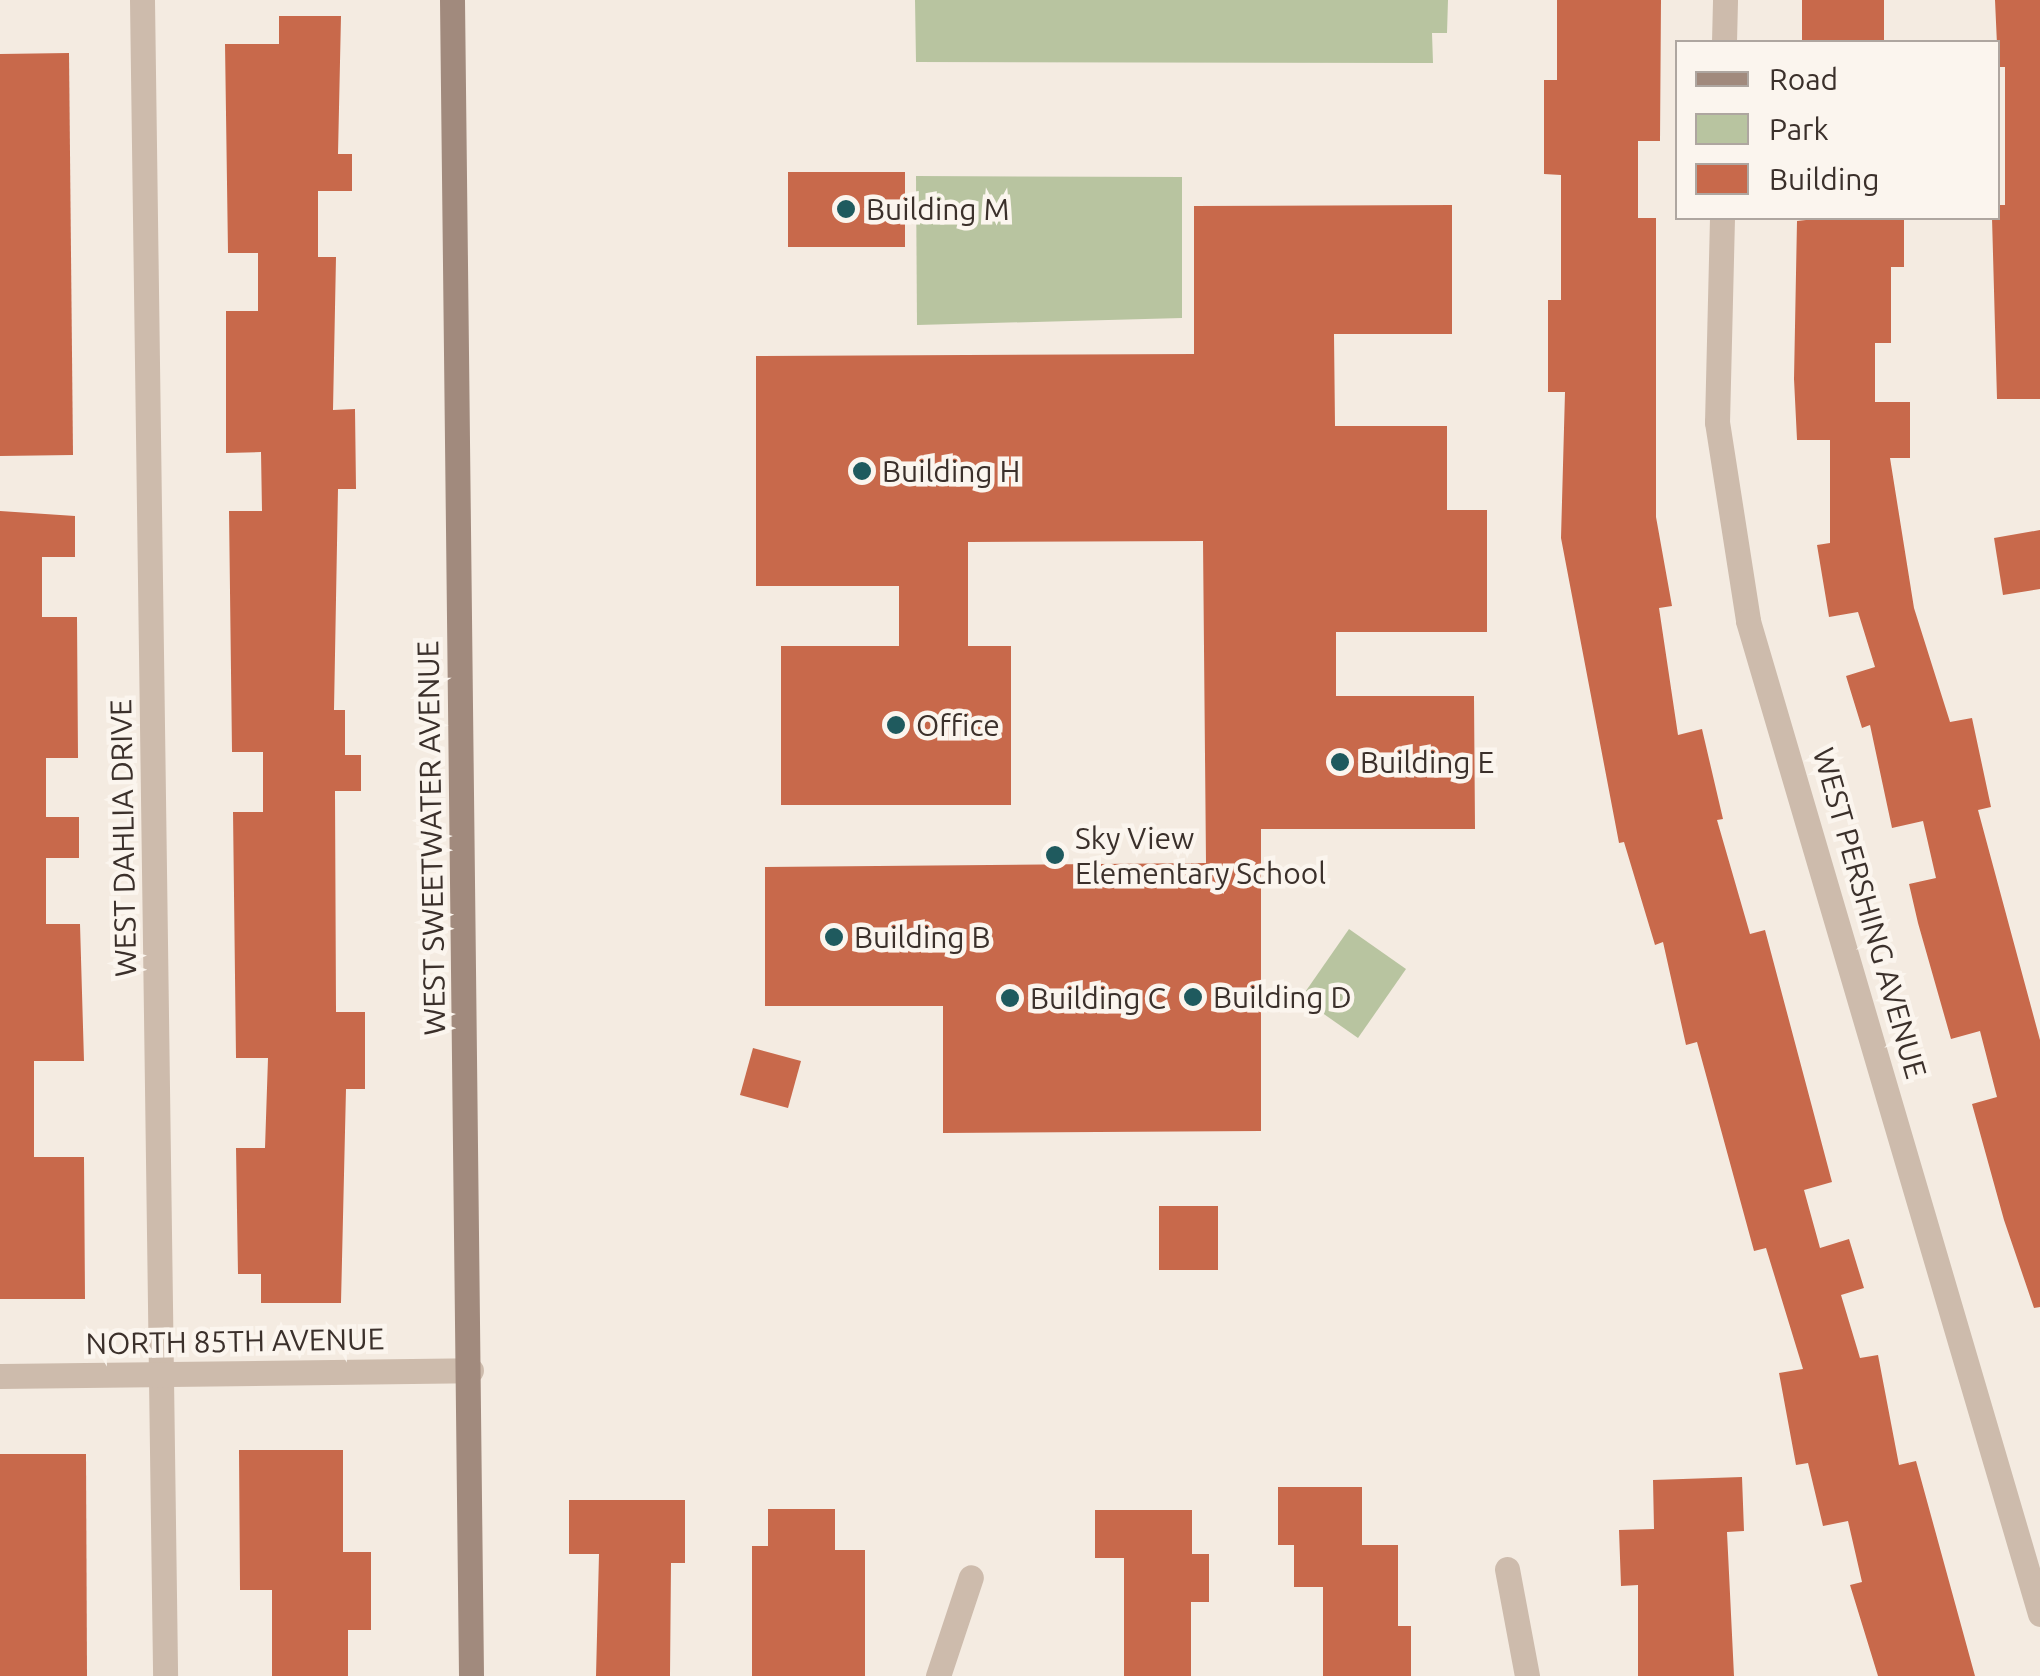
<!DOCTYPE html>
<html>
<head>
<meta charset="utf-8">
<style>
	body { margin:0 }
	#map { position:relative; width:2040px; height:1676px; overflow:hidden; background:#f4ebe1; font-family:Ubuntu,sans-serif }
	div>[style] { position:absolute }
	.green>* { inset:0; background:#b8c4a0 }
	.building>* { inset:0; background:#c8694b }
	.street>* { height:25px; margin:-12.5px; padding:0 12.5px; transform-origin:12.5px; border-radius:12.5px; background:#cdbbac }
	.secondary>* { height:25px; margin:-12.5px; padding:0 12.5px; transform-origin:12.5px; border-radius:12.5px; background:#a18a7d }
	.dots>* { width:28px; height:28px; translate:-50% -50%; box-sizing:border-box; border:5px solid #fbf5ee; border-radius:50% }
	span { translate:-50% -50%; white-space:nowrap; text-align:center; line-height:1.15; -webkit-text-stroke:9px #fbf5ee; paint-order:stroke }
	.poi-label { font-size:30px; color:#3b302b }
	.left { translate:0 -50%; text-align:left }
	.street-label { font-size:30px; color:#3b302b }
	.legend { position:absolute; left:1675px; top:40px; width:325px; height:180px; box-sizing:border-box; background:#fbf5ee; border:2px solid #aea6a0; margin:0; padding:12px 18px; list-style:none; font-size:30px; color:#3b302b }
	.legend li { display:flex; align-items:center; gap:20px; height:50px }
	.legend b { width:50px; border:2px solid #aea6a0 }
</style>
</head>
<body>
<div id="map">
	<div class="green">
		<i style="clip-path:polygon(915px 0,1448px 0,1447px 33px,1432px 33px,1433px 63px,916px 62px)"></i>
		<i style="clip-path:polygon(916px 176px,1182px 177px,1182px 318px,917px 325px)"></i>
		<i style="clip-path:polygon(1349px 929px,1406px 969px,1358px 1038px,1301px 998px)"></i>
	</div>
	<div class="building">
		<i style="clip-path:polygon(1557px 0,1661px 0,1660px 141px,1638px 141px,1638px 218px,1656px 218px,1656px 517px,1672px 606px,1659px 608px,1678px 735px,1702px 729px,1723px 819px,1717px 820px,1750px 934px,1765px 930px,1832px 1182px,1804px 1190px,1820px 1248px,1849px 1239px,1864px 1288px,1841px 1295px,1860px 1358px,1878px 1355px,1899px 1465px,1916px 1461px,1975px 1676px,1878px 1676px,1850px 1585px,1862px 1582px,1848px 1521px,1823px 1526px,1808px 1463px,1796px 1465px,1779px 1373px,1803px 1369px,1766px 1248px,1754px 1251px,1697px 1042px,1686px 1045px,1663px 942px,1655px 945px,1624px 842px,1619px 843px,1561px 538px,1565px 392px,1548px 392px,1548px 300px,1561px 300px,1561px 175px,1544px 174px,1544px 80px,1557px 80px)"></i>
		<i style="clip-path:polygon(1802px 0,1884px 0,1884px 42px,1802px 42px)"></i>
		<i style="clip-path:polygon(1995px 0,2040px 0,2040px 399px,1997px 399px,1992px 218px,1998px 205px,2005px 205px,2005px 67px,1998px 67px)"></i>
		<i style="clip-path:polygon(279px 16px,341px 16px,338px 154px,352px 154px,352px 191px,318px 191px,318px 257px,336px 257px,333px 410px,355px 409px,356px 489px,338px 489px,334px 710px,345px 710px,345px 755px,361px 755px,361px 791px,335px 791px,336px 1012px,365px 1012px,365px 1089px,346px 1089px,341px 1303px,261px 1303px,261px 1274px,238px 1274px,236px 1148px,265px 1148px,268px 1058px,236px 1058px,233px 812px,263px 812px,263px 752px,232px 752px,229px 511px,262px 511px,261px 452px,226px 453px,226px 311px,258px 311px,258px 253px,228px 253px,225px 44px,279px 44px)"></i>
		<i style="clip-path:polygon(69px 53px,73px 455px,0 456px,0 54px)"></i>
		<i style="clip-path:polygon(788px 172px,905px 172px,905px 247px,788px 247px)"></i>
		<i style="clip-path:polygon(1452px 205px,1452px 334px,1334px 334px,1335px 426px,1447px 426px,1447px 510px,1487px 510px,1487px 632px,1336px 632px,1336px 696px,1474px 696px,1475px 829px,1261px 829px,1261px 1131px,943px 1133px,943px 1006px,765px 1006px,765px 867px,1206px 863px,1203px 541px,968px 542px,968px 646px,1011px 646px,1011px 805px,781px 805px,781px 646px,899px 646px,899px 586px,756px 586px,756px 356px,1194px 354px,1194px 206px)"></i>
		<i style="clip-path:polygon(1824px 218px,1904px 218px,1904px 267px,1891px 267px,1891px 343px,1875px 343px,1875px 402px,1910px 402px,1910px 458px,1890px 458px,1914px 608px,1950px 722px,1972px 718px,1991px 807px,1978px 810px,2040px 1040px,2040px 1307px,2034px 1308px,2004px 1220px,1972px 1104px,1997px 1097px,1980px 1031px,1951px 1039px,1918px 923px,1909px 884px,1936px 878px,1923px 821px,1892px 828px,1870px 725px,1862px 728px,1846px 676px,1875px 667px,1858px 612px,1829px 617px,1817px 545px,1830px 543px,1830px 440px,1797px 440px,1794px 379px,1797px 221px)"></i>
		<i style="clip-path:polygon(0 511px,75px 516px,75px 557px,42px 557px,42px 617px,77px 617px,78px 758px,46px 758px,46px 817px,79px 817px,79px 858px,46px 858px,46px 924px,80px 924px,84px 1061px,34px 1061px,34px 1157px,84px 1157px,85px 1299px,0 1299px)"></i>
		<i style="clip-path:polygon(2040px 530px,2040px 589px,2003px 595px,1994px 538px)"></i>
		<i style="clip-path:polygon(753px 1048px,801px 1061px,788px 1108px,740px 1095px)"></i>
		<i style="clip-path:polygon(1159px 1206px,1218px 1206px,1218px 1270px,1159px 1270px)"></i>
		<i style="clip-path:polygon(239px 1450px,343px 1450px,343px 1552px,371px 1552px,371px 1630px,348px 1630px,348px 1676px,272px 1676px,272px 1590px,240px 1590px)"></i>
		<i style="clip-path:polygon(0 1454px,86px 1454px,87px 1676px,0 1676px)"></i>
		<i style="clip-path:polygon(1742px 1477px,1744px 1531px,1727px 1532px,1734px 1676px,1638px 1676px,1638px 1585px,1621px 1586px,1619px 1530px,1654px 1529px,1653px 1480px)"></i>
		<i style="clip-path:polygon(1278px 1487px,1362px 1487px,1362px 1545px,1398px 1545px,1398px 1626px,1411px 1626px,1411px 1676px,1323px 1676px,1323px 1587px,1294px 1587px,1294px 1545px,1278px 1545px)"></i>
		<i style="clip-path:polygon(569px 1500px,685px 1500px,685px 1563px,671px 1563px,670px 1676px,596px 1676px,599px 1554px,569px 1554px)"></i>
		<i style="clip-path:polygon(768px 1509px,835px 1509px,835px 1550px,865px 1550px,865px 1676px,752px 1676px,752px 1546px,768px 1546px)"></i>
		<i style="clip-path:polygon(1095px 1510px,1192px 1510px,1192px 1554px,1209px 1554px,1209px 1602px,1191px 1602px,1191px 1676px,1124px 1676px,1124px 1558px,1095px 1558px)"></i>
	</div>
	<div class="street">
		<i style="left:142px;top:0;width:1676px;rotate:89.21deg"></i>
		<i style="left:1724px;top:42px;width:42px;rotate:-88.6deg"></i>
		<i style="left:1722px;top:218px;width:204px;rotate:91.4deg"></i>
		<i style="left:1717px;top:422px;width:201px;rotate:81.1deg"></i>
		<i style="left:1748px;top:621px;width:1035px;rotate:73.61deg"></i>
		<i style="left:0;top:1376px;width:471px;rotate:-0.7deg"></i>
		<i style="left:1507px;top:1569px;width:109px;rotate:79.4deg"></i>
		<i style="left:938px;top:1676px;width:104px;rotate:-71.6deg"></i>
	</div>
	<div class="secondary">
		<i style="left:452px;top:0;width:1676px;rotate:89.35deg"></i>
	</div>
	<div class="dots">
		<i style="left:846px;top:209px;background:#1f5a5e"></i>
		<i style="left:862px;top:471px;background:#1f5a5e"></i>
		<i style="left:896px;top:725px;background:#1f5a5e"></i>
		<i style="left:1340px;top:762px;background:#1f5a5e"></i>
		<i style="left:1055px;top:855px;background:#1f5a5e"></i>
		<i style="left:834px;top:937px;background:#1f5a5e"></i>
		<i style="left:1193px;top:997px;background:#1f5a5e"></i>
		<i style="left:1010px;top:998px;background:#1f5a5e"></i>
	</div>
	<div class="poi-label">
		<span class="left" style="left:866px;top:209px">Building M</span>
		<span class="left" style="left:882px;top:471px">Building H</span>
		<span class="left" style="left:916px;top:725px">Office</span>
		<span class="left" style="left:1360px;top:762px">Building E</span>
		<span class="left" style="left:1075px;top:855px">Sky View<br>Elementary School</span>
		<span class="left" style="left:854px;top:937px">Building B</span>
		<span class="left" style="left:1213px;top:997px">Building D</span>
		<span class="left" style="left:1030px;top:998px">Building C</span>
	</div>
	<div class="street-label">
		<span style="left:123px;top:838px;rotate:-91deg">WEST DAHLIA DRIVE</span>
		<span style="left:431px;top:838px;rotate:-91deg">WEST SWEETWATER AVENUE</span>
		<span style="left:1870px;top:913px;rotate:74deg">WEST PERSHING AVENUE</span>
		<span style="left:235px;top:1341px;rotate:-1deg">NORTH 85TH AVENUE</span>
	</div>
	<ul class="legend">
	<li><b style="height:12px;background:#a18a7d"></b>Road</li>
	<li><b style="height:28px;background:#b8c4a0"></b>Park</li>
	<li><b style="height:28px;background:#c8694b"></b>Building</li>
	</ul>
</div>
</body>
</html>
